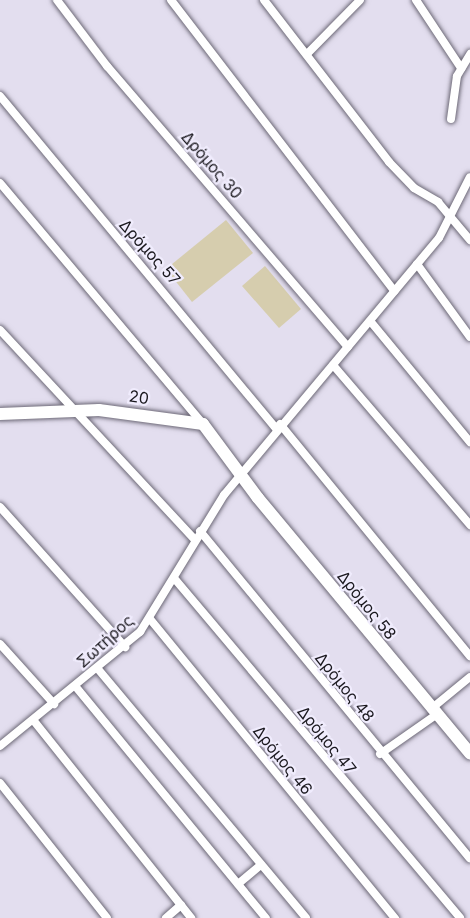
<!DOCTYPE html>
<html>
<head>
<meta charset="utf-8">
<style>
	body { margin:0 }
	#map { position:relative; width:470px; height:918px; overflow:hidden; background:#e3deef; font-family:Inter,sans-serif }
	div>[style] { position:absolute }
	.green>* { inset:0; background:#d6cdae }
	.roads { filter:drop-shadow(0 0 2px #6d6977) drop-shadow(0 0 2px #6d6977) }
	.street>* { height:8px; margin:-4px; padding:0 4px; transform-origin:4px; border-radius:4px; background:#fff }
	.secondary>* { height:12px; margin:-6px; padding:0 6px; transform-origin:6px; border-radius:6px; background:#fff }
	span { translate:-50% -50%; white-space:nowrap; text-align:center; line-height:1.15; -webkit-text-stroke:4.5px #f0ecfd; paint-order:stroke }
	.street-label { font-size:16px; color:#1a181e }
</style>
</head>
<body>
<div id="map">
	<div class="green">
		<i style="clip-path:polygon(226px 220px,253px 253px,192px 302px,166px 269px)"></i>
		<i style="clip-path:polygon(265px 266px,301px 309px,279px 328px,242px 286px)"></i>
	</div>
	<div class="roads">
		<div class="street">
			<i style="left:57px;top:0;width:83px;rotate:52.9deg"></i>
			<i style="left:107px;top:66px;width:370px;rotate:49.4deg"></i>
			<i style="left:171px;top:0;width:367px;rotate:52.5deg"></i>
			<i style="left:264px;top:0;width:205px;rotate:52.3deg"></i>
			<i style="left:389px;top:162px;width:36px;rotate:46deg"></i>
			<i style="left:414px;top:188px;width:28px;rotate:30deg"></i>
			<i style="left:438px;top:202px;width:50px;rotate:49.9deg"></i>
			<i style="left:416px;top:0;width:82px;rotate:56.5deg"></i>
			<i style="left:308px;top:53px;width:74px;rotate:-45.5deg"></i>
			<i style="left:0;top:96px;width:432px;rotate:50.3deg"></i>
			<i style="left:451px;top:119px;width:43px;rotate:-82.1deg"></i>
			<i style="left:457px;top:76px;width:26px;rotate:-59deg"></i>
			<i style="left:0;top:183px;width:315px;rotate:49.9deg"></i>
			<i style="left:417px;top:264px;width:90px;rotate:54deg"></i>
			<i style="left:371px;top:322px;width:156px;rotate:50.5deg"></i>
			<i style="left:0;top:330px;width:287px;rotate:47.1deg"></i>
			<i style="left:333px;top:365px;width:211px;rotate:49.4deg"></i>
			<i style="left:280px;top:424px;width:300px;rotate:50.7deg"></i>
			<i style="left:0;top:507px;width:188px;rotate:48.2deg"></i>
			<i style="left:200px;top:531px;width:424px;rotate:50.5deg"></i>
			<i style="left:174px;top:578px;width:444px;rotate:49.9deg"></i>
			<i style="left:150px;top:619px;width:387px;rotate:50.7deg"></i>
			<i style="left:0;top:644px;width:81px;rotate:48deg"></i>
			<i style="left:98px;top:669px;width:324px;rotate:50.1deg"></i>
			<i style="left:76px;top:687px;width:299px;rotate:50.6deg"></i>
			<i style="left:431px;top:709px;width:50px;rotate:-39.4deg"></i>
			<i style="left:34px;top:721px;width:252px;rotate:51.4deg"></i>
			<i style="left:0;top:746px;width:181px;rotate:-39.2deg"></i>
			<i style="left:140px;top:632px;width:161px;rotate:-58.5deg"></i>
			<i style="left:224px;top:495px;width:335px;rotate:-50.1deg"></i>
			<i style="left:439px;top:238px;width:68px;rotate:-63.1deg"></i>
			<i style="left:380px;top:754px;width:68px;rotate:-34.9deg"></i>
			<i style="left:0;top:783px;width:172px;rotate:51.6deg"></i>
			<i style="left:238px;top:884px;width:30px;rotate:-40deg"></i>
			<i style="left:166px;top:918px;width:20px;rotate:-41deg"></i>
		</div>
		<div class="secondary">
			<i style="left:0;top:414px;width:99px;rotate:-2.3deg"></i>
			<i style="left:99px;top:410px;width:105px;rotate:7.7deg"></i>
			<i style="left:203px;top:424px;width:92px;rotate:53.4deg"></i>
			<i style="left:258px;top:498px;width:332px;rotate:50.3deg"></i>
		</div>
	</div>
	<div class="street-label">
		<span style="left:212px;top:165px;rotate:49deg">Δρόμος 30</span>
		<span style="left:150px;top:252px;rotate:48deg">Δρόμος 57</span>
		<span style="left:139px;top:397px;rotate:9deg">20</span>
		<span style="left:367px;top:605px;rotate:51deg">Δρόμος 58</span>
		<span style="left:105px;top:641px;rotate:-42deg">Σωτήρος</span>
		<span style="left:345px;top:687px;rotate:51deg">Δρόμος 48</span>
		<span style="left:327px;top:740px;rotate:51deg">Δρόμος 47</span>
		<span style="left:283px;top:760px;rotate:51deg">Δρόμος 46</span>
	</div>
</div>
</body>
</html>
